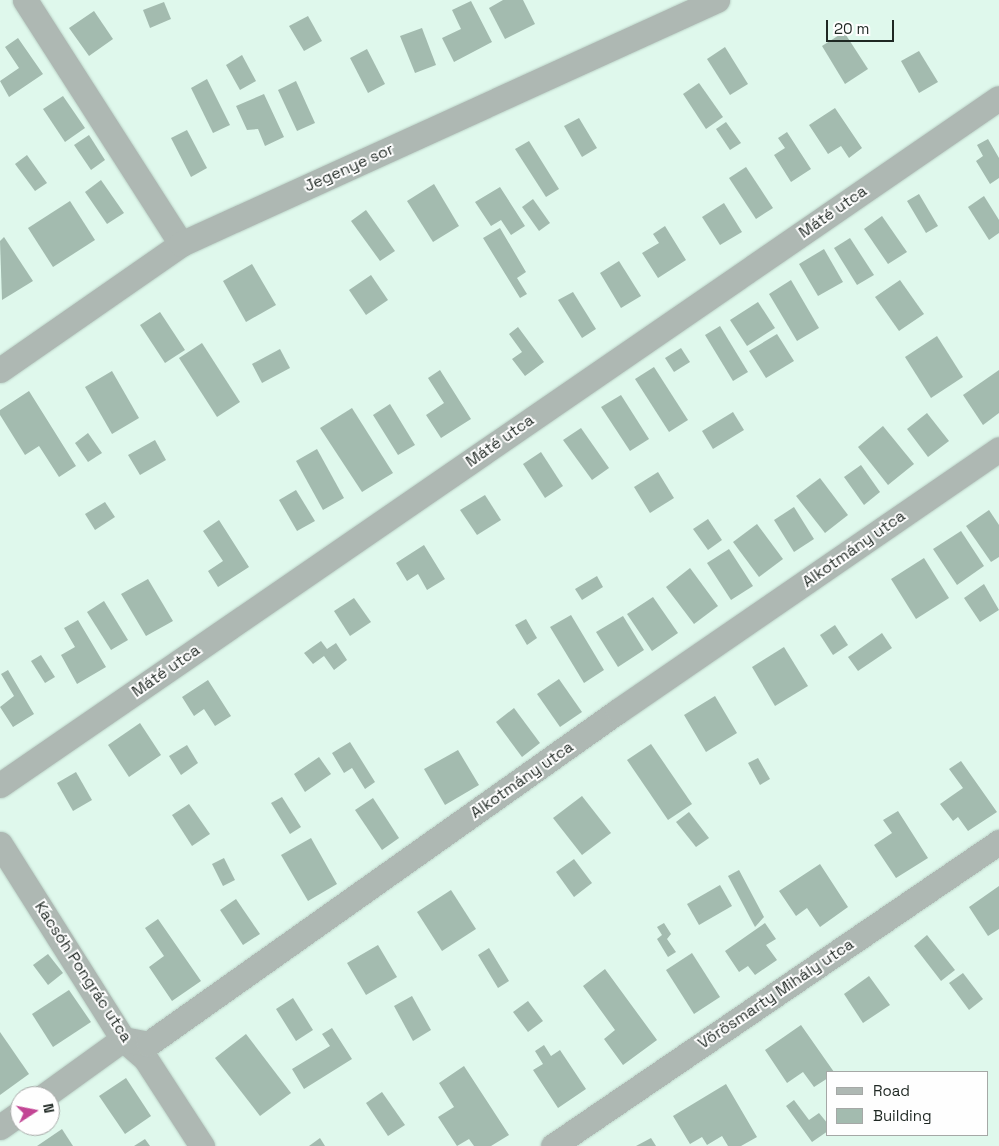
<!DOCTYPE html>
<html>
<head>
<meta charset="utf-8">
<style>
	body { margin:0 }
	#map { position:relative; width:999px; height:1146px; overflow:hidden; background:#dff8ec; font-family:"Space Grotesk",sans-serif }
	div>[style] { position:absolute }
	.building>* { inset:0; background:#a3bbaf }
	.roads { filter:drop-shadow(0 0 1px #bcd3c8) drop-shadow(0 0 1px #bcd3c8) }
	.minor>* { height:25px; margin:-12.5px; padding:0 12.5px; transform-origin:12.5px; border-radius:12.5px; background:#aeb8b3 }
	span { translate:-50% -50%; white-space:nowrap; text-align:center; line-height:1.15; -webkit-text-stroke:4px #fefefe; paint-order:stroke }
	.street-label { font-size:16px; color:#1f2823 }
	.legend { position:absolute; left:826px; top:1071px; width:162px; height:65px; box-sizing:border-box; background:#fefefe; border:1px solid #a5a8a6; margin:0; padding:6px 9px; list-style:none; font-size:15px; color:#1f2823 }
	.legend li { display:flex; align-items:center; gap:10px; height:25px }
	.legend b { width:25px; border:1px solid #a5a8a6 }
	.north { position:absolute; left:10px; top:1086px; width:50px; height:50px; box-sizing:border-box; background:#fefefe; border:1px solid #a5a8a6; border-radius:50%; rotate:79deg; font-size:14px; font-weight:700; line-height:20px; text-align:center; color:#1f2823 }
	.north::after { content:''; display:block; margin:auto; width:18px; height:22px; background:#c24594; clip-path:polygon(50% 0,100% 100%,50% 72%,0 100%) }
	.scale { position:absolute; left:826px; top:20px; width:68px; height:22px; box-sizing:border-box; border:2px solid #1f2823; border-top:0; padding-left:6px; font-size:15px; line-height:18px; white-space:nowrap; color:#1f2823; -webkit-text-stroke:4px #fefefe; paint-order:stroke }
</style>
</head>
<body>
<div id="map">
	<div class="building">
		<i style="clip-path:polygon(503px 0,523px 0,535px 24px,505px 39px,489px 8px)"></i>
		<i style="clip-path:polygon(471px 1px,492px 42px,454px 62px,442px 38px,461px 29px,452px 10px)"></i>
		<i style="clip-path:polygon(164px 2px,171px 19px,150px 28px,143px 10px)"></i>
		<i style="clip-path:polygon(94px 11px,113px 39px,89px 56px,69px 28px)"></i>
		<i style="clip-path:polygon(308px 16px,322px 41px,304px 51px,289px 26px)"></i>
		<i style="clip-path:polygon(422px 28px,436px 65px,415px 73px,400px 36px)"></i>
		<i style="clip-path:polygon(844px 32px,868px 69px,845px 84px,822px 46px)"></i>
		<i style="clip-path:polygon(18px 38px,43px 74px,9px 97px,0 81px,19px 68px,5px 47px)"></i>
		<i style="clip-path:polygon(725px 47px,748px 84px,730px 95px,707px 59px)"></i>
		<i style="clip-path:polygon(367px 49px,385px 84px,368px 93px,350px 58px)"></i>
		<i style="clip-path:polygon(919px 51px,938px 82px,919px 93px,901px 61px)"></i>
		<i style="clip-path:polygon(242px 55px,256px 81px,240px 90px,226px 65px)"></i>
		<i style="clip-path:polygon(207px 79px,230px 125px,213px 133px,191px 88px)"></i>
		<i style="clip-path:polygon(296px 81px,315px 123px,297px 131px,278px 90px)"></i>
		<i style="clip-path:polygon(699px 83px,723px 117px,706px 129px,683px 94px)"></i>
		<i style="clip-path:polygon(264px 94px,284px 137px,265px 146px,258px 129px,247px 130px,236px 106px)"></i>
		<i style="clip-path:polygon(63px 96px,85px 128px,65px 142px,43px 109px)"></i>
		<i style="clip-path:polygon(835px 108px,862px 148px,849px 158px,841px 146px,828px 154px,809px 125px)"></i>
		<i style="clip-path:polygon(579px 118px,597px 148px,582px 157px,564px 126px)"></i>
		<i style="clip-path:polygon(726px 122px,741px 143px,730px 150px,716px 129px)"></i>
		<i style="clip-path:polygon(187px 130px,207px 168px,191px 177px,171px 138px)"></i>
		<i style="clip-path:polygon(787px 132px,811px 169px,791px 182px,774px 155px,785px 148px,778px 138px)"></i>
		<i style="clip-path:polygon(89px 135px,105px 160px,91px 170px,74px 145px)"></i>
		<i style="clip-path:polygon(988px 139px,999px 158px,999px 178px,990px 184px,976px 161px,983px 156px,977px 145px)"></i>
		<i style="clip-path:polygon(529px 141px,559px 189px,546px 197px,515px 149px)"></i>
		<i style="clip-path:polygon(27px 155px,47px 183px,35px 191px,15px 164px)"></i>
		<i style="clip-path:polygon(746px 167px,773px 208px,756px 219px,729px 178px)"></i>
		<i style="clip-path:polygon(101px 180px,124px 213px,107px 224px,85px 192px)"></i>
		<i style="clip-path:polygon(434px 184px,459px 226px,433px 242px,407px 201px)"></i>
		<i style="clip-path:polygon(500px 187px,525px 226px,511px 235px,501px 220px,491px 226px,475px 202px)"></i>
		<i style="clip-path:polygon(919px 194px,938px 226px,926px 233px,907px 201px)"></i>
		<i style="clip-path:polygon(984px 196px,999px 220px,999px 233px,989px 240px,968px 207px)"></i>
		<i style="clip-path:polygon(533px 199px,550px 223px,539px 231px,522px 207px)"></i>
		<i style="clip-path:polygon(70px 201px,95px 240px,53px 267px,28px 228px)"></i>
		<i style="clip-path:polygon(724px 203px,742px 232px,720px 245px,702px 217px)"></i>
		<i style="clip-path:polygon(366px 210px,395px 251px,380px 261px,351px 221px)"></i>
		<i style="clip-path:polygon(882px 216px,907px 252px,888px 264px,864px 229px)"></i>
		<i style="clip-path:polygon(665px 226px,686px 260px,658px 278px,642px 253px,659px 243px,653px 234px)"></i>
		<i style="clip-path:polygon(500px 228px,526px 272px,517px 278px,527px 294px,520px 298px,483px 238px)"></i>
		<i style="clip-path:polygon(4px 237px,33px 281px,2px 300px,0 241px)"></i>
		<i style="clip-path:polygon(850px 238px,874px 275px,857px 285px,834px 248px)"></i>
		<i style="clip-path:polygon(824px 249px,843px 282px,818px 296px,799px 264px)"></i>
		<i style="clip-path:polygon(619px 261px,641px 296px,621px 308px,600px 273px)"></i>
		<i style="clip-path:polygon(252px 264px,276px 305px,246px 322px,223px 281px)"></i>
		<i style="clip-path:polygon(371px 275px,388px 300px,366px 315px,349px 290px)"></i>
		<i style="clip-path:polygon(791px 280px,819px 328px,797px 341px,769px 294px)"></i>
		<i style="clip-path:polygon(900px 280px,924px 314px,899px 331px,875px 297px)"></i>
		<i style="clip-path:polygon(573px 292px,596px 329px,582px 338px,558px 300px)"></i>
		<i style="clip-path:polygon(758px 302px,775px 328px,747px 346px,730px 320px)"></i>
		<i style="clip-path:polygon(160px 312px,185px 350px,165px 363px,140px 325px)"></i>
		<i style="clip-path:polygon(720px 326px,748px 372px,733px 381px,705px 335px)"></i>
		<i style="clip-path:polygon(518px 327px,544px 362px,525px 376px,512px 359px,522px 352px,509px 334px)"></i>
		<i style="clip-path:polygon(777px 334px,794px 361px,766px 378px,749px 351px)"></i>
		<i style="clip-path:polygon(937px 336px,963px 377px,931px 398px,905px 357px)"></i>
		<i style="clip-path:polygon(202px 343px,240px 402px,217px 417px,179px 358px)"></i>
		<i style="clip-path:polygon(681px 348px,690px 362px,674px 372px,665px 358px)"></i>
		<i style="clip-path:polygon(280px 349px,290px 368px,262px 383px,252px 364px)"></i>
		<i style="clip-path:polygon(654px 367px,688px 420px,669px 432px,635px 379px)"></i>
		<i style="clip-path:polygon(440px 370px,471px 419px,441px 438px,426px 415px,444px 403px,428px 378px)"></i>
		<i style="clip-path:polygon(999px 370px,999px 413px,983px 425px,963px 395px)"></i>
		<i style="clip-path:polygon(112px 371px,139px 418px,112px 434px,85px 387px)"></i>
		<i style="clip-path:polygon(29px 391px,76px 466px,59px 477px,39px 446px,25px 455px,0 415px,0 410px)"></i>
		<i style="clip-path:polygon(621px 395px,649px 439px,630px 451px,601px 407px)"></i>
		<i style="clip-path:polygon(390px 404px,415px 445px,398px 455px,373px 415px)"></i>
		<i style="clip-path:polygon(352px 408px,393px 473px,362px 492px,320px 428px)"></i>
		<i style="clip-path:polygon(733px 412px,744px 430px,713px 449px,702px 431px)"></i>
		<i style="clip-path:polygon(927px 413px,949px 441px,928px 457px,907px 429px)"></i>
		<i style="clip-path:polygon(883px 426px,914px 464px,888px 485px,858px 447px)"></i>
		<i style="clip-path:polygon(581px 428px,609px 468px,592px 480px,563px 440px)"></i>
		<i style="clip-path:polygon(88px 433px,102px 453px,88px 462px,75px 443px)"></i>
		<i style="clip-path:polygon(155px 440px,166px 460px,140px 475px,128px 455px)"></i>
		<i style="clip-path:polygon(317px 449px,344px 498px,323px 510px,296px 461px)"></i>
		<i style="clip-path:polygon(541px 452px,563px 486px,545px 498px,523px 464px)"></i>
		<i style="clip-path:polygon(861px 465px,880px 492px,864px 505px,844px 477px)"></i>
		<i style="clip-path:polygon(658px 472px,674px 498px,650px 513px,634px 487px)"></i>
		<i style="clip-path:polygon(820px 478px,848px 515px,825px 533px,796px 496px)"></i>
		<i style="clip-path:polygon(296px 490px,315px 521px,297px 531px,279px 500px)"></i>
		<i style="clip-path:polygon(485px 495px,501px 520px,477px 535px,460px 510px)"></i>
		<i style="clip-path:polygon(105px 502px,115px 517px,95px 530px,85px 514px)"></i>
		<i style="clip-path:polygon(794px 507px,814px 539px,794px 552px,774px 520px)"></i>
		<i style="clip-path:polygon(989px 510px,999px 525px,999px 557px,991px 562px,966px 526px)"></i>
		<i style="clip-path:polygon(708px 519px,722px 540px,708px 550px,693px 529px)"></i>
		<i style="clip-path:polygon(219px 520px,249px 567px,218px 587px,208px 571px,223px 561px,203px 531px)"></i>
		<i style="clip-path:polygon(757px 524px,783px 559px,759px 577px,733px 542px)"></i>
		<i style="clip-path:polygon(961px 531px,984px 566px,957px 585px,933px 549px)"></i>
		<i style="clip-path:polygon(424px 545px,445px 579px,427px 590px,418px 574px,407px 581px,396px 563px)"></i>
		<i style="clip-path:polygon(729px 549px,753px 586px,731px 600px,707px 563px)"></i>
		<i style="clip-path:polygon(924px 558px,949px 598px,916px 619px,891px 579px)"></i>
		<i style="clip-path:polygon(690px 568px,718px 606px,694px 624px,666px 587px)"></i>
		<i style="clip-path:polygon(597px 576px,603px 587px,582px 600px,575px 589px)"></i>
		<i style="clip-path:polygon(148px 579px,173px 621px,146px 636px,121px 594px)"></i>
		<i style="clip-path:polygon(984px 584px,999px 610px,980px 622px,964px 598px)"></i>
		<i style="clip-path:polygon(653px 597px,678px 633px,652px 651px,627px 614px)"></i>
		<i style="clip-path:polygon(354px 598px,371px 622px,350px 636px,334px 611px)"></i>
		<i style="clip-path:polygon(104px 601px,128px 640px,111px 650px,87px 612px)"></i>
		<i style="clip-path:polygon(571px 615px,604px 670px,584px 683px,550px 627px)"></i>
		<i style="clip-path:polygon(623px 616px,644px 650px,618px 667px,596px 632px)"></i>
		<i style="clip-path:polygon(526px 619px,537px 638px,527px 645px,515px 625px)"></i>
		<i style="clip-path:polygon(78px 620px,106px 667px,77px 684px,61px 655px,75px 647px,64px 628px)"></i>
		<i style="clip-path:polygon(835px 625px,848px 645px,833px 655px,820px 635px)"></i>
		<i style="clip-path:polygon(882px 633px,892px 648px,858px 671px,848px 657px)"></i>
		<i style="clip-path:polygon(321px 641px,327px 649px,336px 643px,347px 660px,334px 670px,324px 656px,313px 664px,304px 653px)"></i>
		<i style="clip-path:polygon(784px 647px,808px 686px,775px 706px,752px 667px)"></i>
		<i style="clip-path:polygon(41px 655px,55px 677px,45px 683px,31px 661px)"></i>
		<i style="clip-path:polygon(8px 670px,34px 714px,13px 727px,0 707px,14px 696px,1px 674px)"></i>
		<i style="clip-path:polygon(559px 679px,582px 712px,560px 727px,537px 694px)"></i>
		<i style="clip-path:polygon(208px 680px,231px 716px,215px 726px,204px 709px,194px 716px,182px 697px)"></i>
		<i style="clip-path:polygon(715px 696px,737px 733px,706px 752px,684px 715px)"></i>
		<i style="clip-path:polygon(514px 708px,540px 743px,522px 757px,496px 722px)"></i>
		<i style="clip-path:polygon(140px 723px,161px 755px,129px 777px,108px 745px)"></i>
		<i style="clip-path:polygon(350px 742px,375px 782px,365px 789px,352px 768px,344px 773px,332px 753px)"></i>
		<i style="clip-path:polygon(651px 744px,692px 804px,668px 820px,627px 760px)"></i>
		<i style="clip-path:polygon(187px 745px,198px 763px,181px 775px,169px 756px)"></i>
		<i style="clip-path:polygon(458px 750px,479px 785px,445px 805px,424px 769px)"></i>
		<i style="clip-path:polygon(319px 757px,331px 774px,305px 792px,294px 774px)"></i>
		<i style="clip-path:polygon(758px 758px,770px 779px,760px 785px,748px 763px)"></i>
		<i style="clip-path:polygon(961px 761px,997px 812px,968px 831px,958px 817px,953px 821px,940px 804px,963px 788px,949px 769px)"></i>
		<i style="clip-path:polygon(76px 772px,92px 800px,73px 811px,57px 783px)"></i>
		<i style="clip-path:polygon(582px 796px,611px 833px,582px 855px,553px 818px)"></i>
		<i style="clip-path:polygon(282px 797px,301px 827px,290px 834px,271px 803px)"></i>
		<i style="clip-path:polygon(373px 798px,399px 838px,382px 850px,355px 810px)"></i>
		<i style="clip-path:polygon(189px 804px,210px 834px,192px 846px,172px 815px)"></i>
		<i style="clip-path:polygon(898px 811px,928px 858px,896px 878px,874px 845px,892px 833px,883px 820px)"></i>
		<i style="clip-path:polygon(689px 812px,709px 838px,696px 847px,676px 822px)"></i>
		<i style="clip-path:polygon(311px 838px,337px 884px,308px 901px,281px 855px)"></i>
		<i style="clip-path:polygon(224px 858px,235px 880px,223px 886px,212px 864px)"></i>
		<i style="clip-path:polygon(574px 859px,592px 883px,574px 897px,556px 872px)"></i>
		<i style="clip-path:polygon(820px 864px,848px 907px,820px 927px,807px 908px,796px 916px,779px 891px)"></i>
		<i style="clip-path:polygon(739px 870px,764px 917px,755px 927px,728px 876px)"></i>
		<i style="clip-path:polygon(720px 885px,732px 906px,699px 925px,687px 904px)"></i>
		<i style="clip-path:polygon(999px 886px,999px 929px,988px 936px,969px 907px)"></i>
		<i style="clip-path:polygon(451px 890px,476px 929px,442px 951px,417px 912px)"></i>
		<i style="clip-path:polygon(236px 899px,260px 934px,243px 945px,220px 910px)"></i>
		<i style="clip-path:polygon(158px 919px,201px 981px,172px 1001px,149px 967px,164px 956px,145px 928px)"></i>
		<i style="clip-path:polygon(664px 923px,671px 934px,667px 939px,676px 952px,668px 957px,657px 939px,662px 935px,657px 927px)"></i>
		<i style="clip-path:polygon(765px 923px,776px 939px,766px 945px,777px 960px,755px 975px,748px 966px,739px 972px,725px 951px)"></i>
		<i style="clip-path:polygon(927px 935px,955px 970px,941px 981px,914px 946px)"></i>
		<i style="clip-path:polygon(378px 945px,397px 977px,366px 995px,347px 963px)"></i>
		<i style="clip-path:polygon(489px 948px,509px 981px,498px 988px,478px 955px)"></i>
		<i style="clip-path:polygon(692px 953px,720px 997px,694px 1014px,666px 970px)"></i>
		<i style="clip-path:polygon(48px 954px,63px 973px,48px 985px,33px 965px)"></i>
		<i style="clip-path:polygon(605px 969px,657px 1040px,623px 1065px,604px 1039px,615px 1030px,583px 986px)"></i>
		<i style="clip-path:polygon(963px 973px,983px 999px,969px 1010px,949px 983px)"></i>
		<i style="clip-path:polygon(869px 976px,890px 1005px,863px 1023px,844px 994px)"></i>
		<i style="clip-path:polygon(69px 990px,91px 1022px,53px 1047px,32px 1014px)"></i>
		<i style="clip-path:polygon(412px 996px,431px 1030px,413px 1041px,394px 1006px)"></i>
		<i style="clip-path:polygon(293px 998px,313px 1030px,296px 1041px,276px 1009px)"></i>
		<i style="clip-path:polygon(528px 1001px,543px 1021px,528px 1032px,513px 1012px)"></i>
		<i style="clip-path:polygon(801px 1025px,834px 1072px,828px 1072px,828px 1078px,814px 1087px,803px 1072px,787px 1083px,765px 1050px)"></i>
		<i style="clip-path:polygon(332px 1028px,352px 1059px,304px 1089px,292px 1069px,330px 1046px,322px 1034px)"></i>
		<i style="clip-path:polygon(0 1032px,29px 1074px,0 1095px)"></i>
		<i style="clip-path:polygon(246px 1034px,291px 1093px,260px 1116px,215px 1058px)"></i>
		<i style="clip-path:polygon(544px 1045px,551px 1056px,560px 1050px,586px 1089px,558px 1108px,533px 1070px,543px 1064px,535px 1051px)"></i>
		<i style="clip-path:polygon(464px 1066px,509px 1135px,491px 1146px,474px 1146px,469px 1139px,457px 1146px,438px 1117px,454px 1107px,439px 1083px)"></i>
		<i style="clip-path:polygon(126px 1078px,151px 1116px,125px 1134px,99px 1096px)"></i>
		<i style="clip-path:polygon(726px 1084px,757px 1137px,741px 1146px,728px 1146px,722px 1136px,707px 1145px,702px 1137px,690px 1144px,673px 1116px)"></i>
		<i style="clip-path:polygon(382px 1092px,405px 1125px,388px 1136px,366px 1103px)"></i>
		<i style="clip-path:polygon(794px 1100px,809px 1120px,819px 1113px,828px 1124px,828px 1131px,812px 1142px,786px 1106px)"></i>
		<i style="clip-path:polygon(62px 1129px,73px 1146px,37px 1146px)"></i>
		<i style="clip-path:polygon(320px 1138px,325px 1146px,309px 1146px)"></i>
		<i style="clip-path:polygon(651px 1138px,656px 1146px,636px 1146px)"></i>
		<i style="clip-path:polygon(145px 1139px,150px 1146px,134px 1146px)"></i>
	</div>
	<div class="roads">
		<div class="minor">
			<i style="left:25px;top:0;width:290px;rotate:57.4deg"></i>
			<i style="left:0;top:370px;width:221px;rotate:-34.8deg"></i>
			<i style="left:181px;top:244px;width:589px;rotate:-24.48deg"></i>
			<i style="left:0;top:785px;width:1212px;rotate:-34.52deg"></i>
			<i style="left:0;top:844px;width:231px;rotate:57.8deg"></i>
			<i style="left:123px;top:1039px;width:29px;rotate:41deg"></i>
			<i style="left:145px;top:1058px;width:105px;rotate:57.1deg"></i>
			<i style="left:44px;top:1096px;width:97px;rotate:-35.8deg"></i>
			<i style="left:123px;top:1039px;width:25px;rotate:11deg"></i>
			<i style="left:148px;top:1044px;width:576px;rotate:-35.32deg"></i>
			<i style="left:618px;top:711px;width:462px;rotate:-34.5deg"></i>
			<i style="left:0;top:1127px;width:24px;rotate:-35deg"></i>
			<i style="left:553px;top:1146px;width:540px;rotate:-34.28deg"></i>
		</div>
	</div>
	<div class="street-label">
		<span style="left:349px;top:168px;rotate:-24deg">Jegenye sor</span>
		<span style="left:833px;top:212px;rotate:-35deg">Máté utca</span>
		<span style="left:500px;top:441px;rotate:-35deg">Máté utca</span>
		<span style="left:854px;top:549px;rotate:-35deg">Alkotmány utca</span>
		<span style="left:166px;top:671px;rotate:-35deg">Máté utca</span>
		<span style="left:522px;top:780px;rotate:-35deg">Alkotmány utca</span>
		<span style="left:83px;top:972px;rotate:57deg">Kacsóh Pongrác utca</span>
		<span style="left:776px;top:994px;rotate:-34deg">Vörösmarty Mihály utca</span>
	</div>
	<ul class="legend">
	<li><b style="height:6px;background:#aeb8b3"></b>Road</li>
	<li><b style="height:14px;background:#a3bbaf"></b>Building</li>
	</ul>
	<div class="north">N</div>
	<div class="scale">20 m</div>
</div>
</body>
</html>
